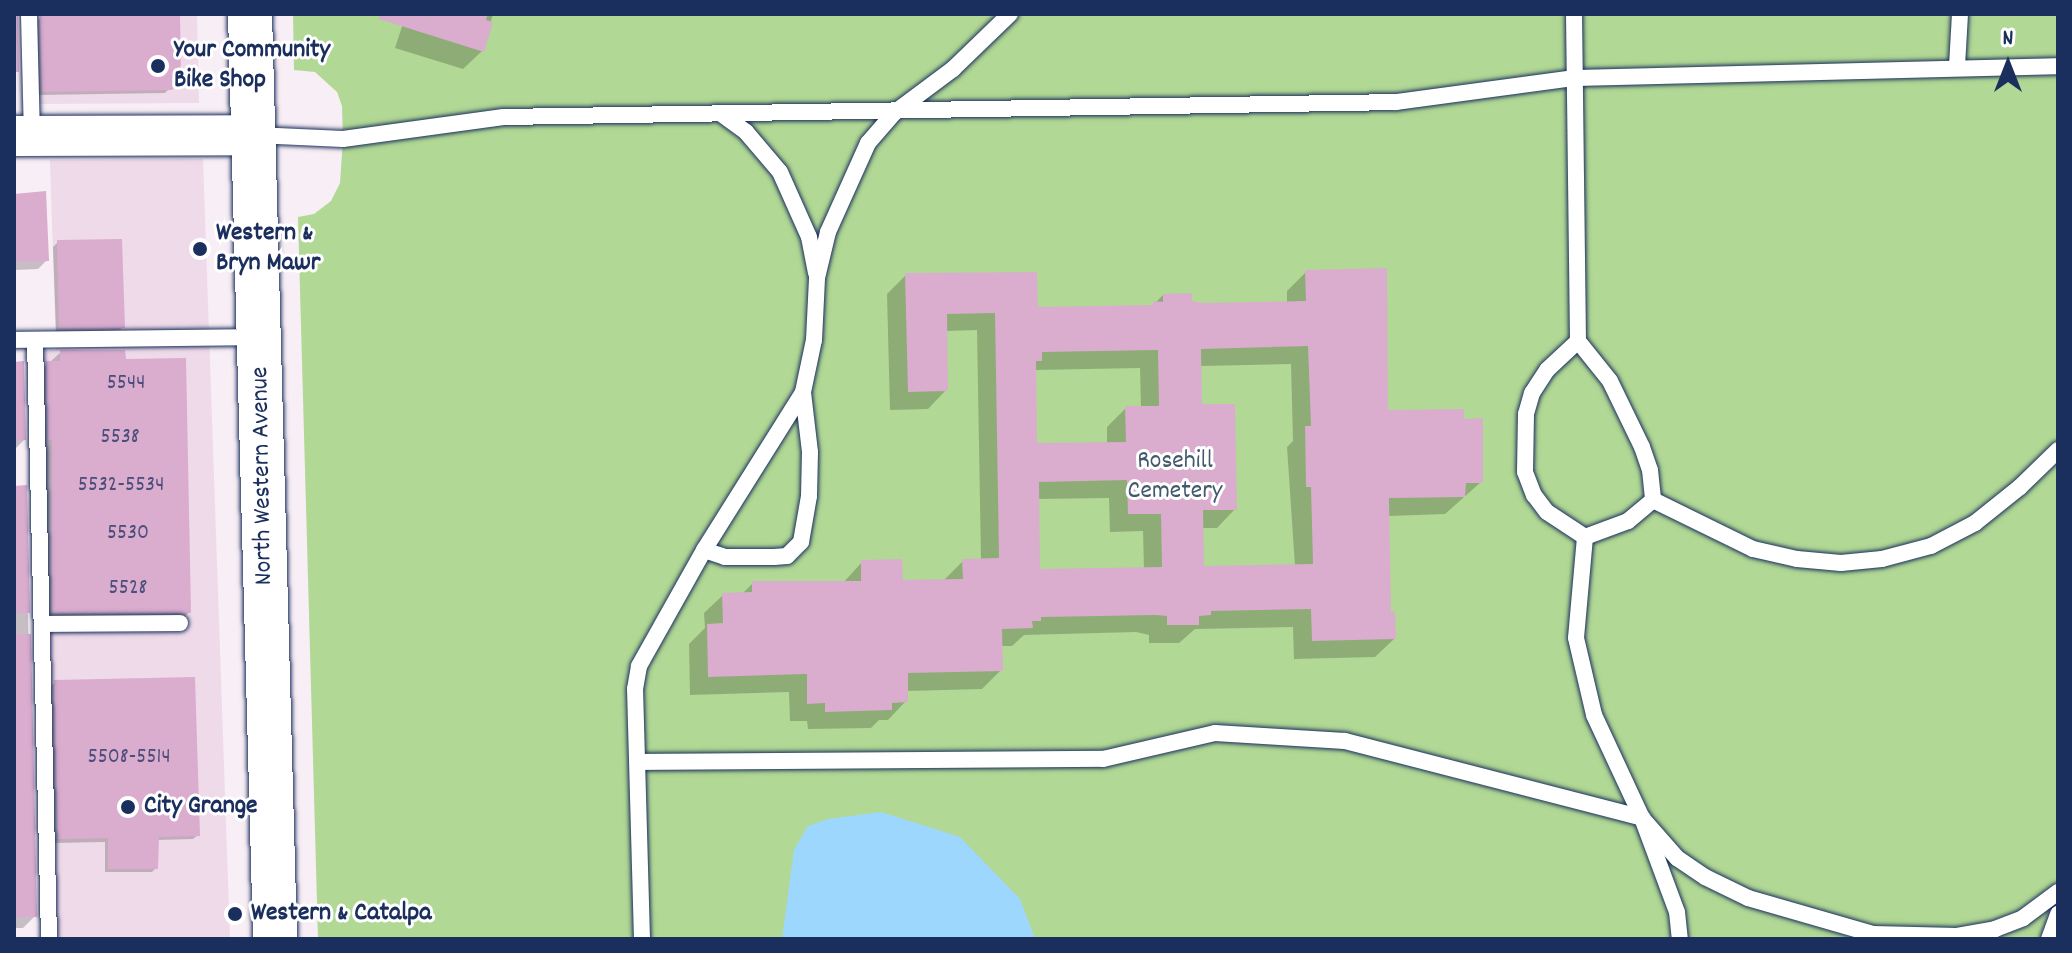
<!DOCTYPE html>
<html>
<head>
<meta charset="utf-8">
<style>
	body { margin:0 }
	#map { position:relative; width:2072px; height:953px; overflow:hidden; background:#f8eef5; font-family:Dekko,sans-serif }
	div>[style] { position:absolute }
	.built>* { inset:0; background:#efdae9 }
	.green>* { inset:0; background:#b1d894 }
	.water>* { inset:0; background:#9ed7fe }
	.shadow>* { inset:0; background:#0003 }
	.building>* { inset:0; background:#daacce }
	.roads { filter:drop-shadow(0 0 2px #1b2f5e) drop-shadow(0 0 2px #1b2f5e) }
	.service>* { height:16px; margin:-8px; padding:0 8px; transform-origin:8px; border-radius:8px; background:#fff }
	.tertiary>* { height:40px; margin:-20px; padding:0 20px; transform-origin:20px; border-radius:20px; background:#fff }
	.secondary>* { height:44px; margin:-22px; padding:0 22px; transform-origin:22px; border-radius:22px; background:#fff }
	.dots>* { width:22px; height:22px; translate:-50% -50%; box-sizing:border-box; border:4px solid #fff; border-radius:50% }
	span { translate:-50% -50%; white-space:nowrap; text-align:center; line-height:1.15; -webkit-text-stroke:6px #fff; paint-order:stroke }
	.number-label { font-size:22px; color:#4b4e7a }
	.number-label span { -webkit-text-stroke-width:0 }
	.poi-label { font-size:26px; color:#1b2f5e; font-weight:700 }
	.left { translate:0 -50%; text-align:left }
	.park-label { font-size:26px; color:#40596c }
	.street-label { font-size:26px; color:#1b2f5e }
	.frame { position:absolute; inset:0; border:16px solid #1b2f5e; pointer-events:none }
	.north { position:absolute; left:1968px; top:24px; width:80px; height:80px; -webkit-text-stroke:6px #fff; paint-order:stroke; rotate:0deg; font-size:22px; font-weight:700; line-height:32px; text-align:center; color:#1b2f5e }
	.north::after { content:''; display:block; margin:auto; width:28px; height:36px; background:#1b2f5e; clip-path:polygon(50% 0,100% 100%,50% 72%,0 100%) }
</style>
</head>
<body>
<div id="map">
	<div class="built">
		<i style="clip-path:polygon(33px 14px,197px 14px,199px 103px,35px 104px)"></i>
		<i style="clip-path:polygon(203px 159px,230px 939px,54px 939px,42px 351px,56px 350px,50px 160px)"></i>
	</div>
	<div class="green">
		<i style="clip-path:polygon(293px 14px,2058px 14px,2058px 939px,318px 939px,298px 217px,314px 214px,331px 201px,340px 183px,343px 139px,342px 106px,337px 92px,315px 72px,294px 70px)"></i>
	</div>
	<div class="water">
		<i style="clip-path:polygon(881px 812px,960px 837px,1020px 899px,1035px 939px,782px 939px,794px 850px,808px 826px,828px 819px)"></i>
	</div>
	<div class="shadow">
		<i style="clip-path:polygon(177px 14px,179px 79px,165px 93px,38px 95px,37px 21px,41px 17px)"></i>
		<i style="clip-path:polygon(406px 14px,493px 14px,482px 51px,463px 69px,395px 48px)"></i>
		<i style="clip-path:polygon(14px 194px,47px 260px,38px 269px,14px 270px)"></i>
		<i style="clip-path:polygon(58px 242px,123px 327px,118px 331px,56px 332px,53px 247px)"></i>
		<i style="clip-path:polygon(evenodd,1306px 272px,1386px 412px,1481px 482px,1445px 514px,1388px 516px,1389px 614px,1394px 639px,1375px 657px,1294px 659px,1293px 627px,1195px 629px,1179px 643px,1149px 643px,1149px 635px,1136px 632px,1024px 635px,1012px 646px,1001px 646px,1001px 670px,982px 689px,906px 691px,906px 701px,888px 720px,879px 720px,871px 728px,808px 729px,807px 721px,790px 721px,789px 692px,690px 695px,689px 644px,705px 628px,704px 613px,723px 595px,742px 594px,753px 583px,843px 583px,862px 562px,901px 582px,944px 580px,963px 561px,981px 560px,977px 330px,946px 331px,946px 390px,928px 409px,890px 410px,887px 294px,906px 275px,1036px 309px,1151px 307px,1163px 295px,1201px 305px,1287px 303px,1287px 291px,1306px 272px,1291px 364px,1293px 441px,1287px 447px,1295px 566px,1202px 568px,1201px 528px,1217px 528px,1235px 509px,1200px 406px,1199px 366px,1291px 364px,1306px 272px,1140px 368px,1141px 408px,1126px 408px,1107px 427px,1107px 444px,1036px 445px,1034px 370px,1140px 368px,1306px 272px,1109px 498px,1110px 532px,1143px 531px,1144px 570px,1038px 571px,1037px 499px,1109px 498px)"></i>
		<i style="clip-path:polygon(61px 352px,189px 612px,179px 622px,43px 622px,38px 373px)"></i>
		<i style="clip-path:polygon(14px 364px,24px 440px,14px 450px)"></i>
		<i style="clip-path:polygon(14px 488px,25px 488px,35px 916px,23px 928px,14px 928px)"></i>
		<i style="clip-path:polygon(55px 682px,198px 835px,193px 839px,157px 840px,156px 868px,152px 872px,105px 872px,105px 842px,54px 843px,51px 686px)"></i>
	</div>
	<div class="building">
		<i style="clip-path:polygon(117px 14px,180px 14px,181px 80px,172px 90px,42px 92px,40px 15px)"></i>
		<i style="clip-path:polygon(380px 14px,488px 14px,486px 20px,493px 22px,484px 52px,379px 19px)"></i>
		<i style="clip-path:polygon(14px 15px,18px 15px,19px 72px,14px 72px)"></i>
		<i style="clip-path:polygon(46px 191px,49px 261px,14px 262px,14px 194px)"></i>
		<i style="clip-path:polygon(122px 239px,125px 328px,59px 328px,57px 240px)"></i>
		<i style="clip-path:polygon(evenodd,1387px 268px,1388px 410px,1464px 409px,1464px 419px,1483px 418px,1483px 483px,1466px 483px,1465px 497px,1389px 498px,1391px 612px,1395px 611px,1396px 639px,1312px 641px,1311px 609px,1211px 611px,1211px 615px,1199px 616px,1199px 625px,1167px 625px,1167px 616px,1156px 615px,1041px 617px,1041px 621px,1032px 621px,1033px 628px,1002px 629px,1003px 671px,908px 673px,908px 702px,892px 703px,892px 710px,825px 712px,825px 703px,807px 704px,807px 674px,708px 677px,707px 624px,723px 623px,722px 593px,752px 592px,752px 581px,861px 581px,861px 560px,902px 559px,903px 580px,963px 579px,962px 559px,999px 558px,995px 313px,947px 314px,948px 391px,908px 392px,905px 273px,1037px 272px,1038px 307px,1154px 305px,1153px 301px,1163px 302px,1163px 294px,1192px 293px,1192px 301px,1202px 303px,1306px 301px,1305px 270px,1387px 268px,1308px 346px,1311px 426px,1305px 426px,1306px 487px,1311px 487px,1313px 564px,1204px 566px,1203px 510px,1237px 510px,1235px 404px,1202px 404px,1201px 349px,1308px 346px,1387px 268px,1158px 350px,1159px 406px,1125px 406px,1126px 442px,1037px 443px,1036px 361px,1042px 361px,1042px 352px,1158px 350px,1387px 268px,1127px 480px,1128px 514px,1161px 514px,1162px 567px,1040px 569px,1039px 482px,1127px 480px)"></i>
		<i style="clip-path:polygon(60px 350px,125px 350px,126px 359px,186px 358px,191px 613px,52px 613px,52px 440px,48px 440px,46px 361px,60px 361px)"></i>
		<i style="clip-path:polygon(24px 361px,26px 440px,14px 441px,14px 362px)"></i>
		<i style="clip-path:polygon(27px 485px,30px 613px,14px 613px,14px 486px)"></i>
		<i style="clip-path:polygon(14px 634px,31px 634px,37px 917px,14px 917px)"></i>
		<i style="clip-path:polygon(195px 677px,200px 836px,159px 837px,158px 869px,108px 869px,108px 838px,58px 839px,54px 680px)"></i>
	</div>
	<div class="roads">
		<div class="service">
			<i style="left:29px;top:14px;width:122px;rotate:88.6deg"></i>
			<i style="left:1574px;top:14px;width:327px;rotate:89.3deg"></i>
			<i style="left:1578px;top:341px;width:42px;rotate:136.9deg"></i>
			<i style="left:1547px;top:370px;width:27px;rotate:123deg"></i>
			<i style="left:1532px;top:393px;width:22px;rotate:106deg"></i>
			<i style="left:1526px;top:414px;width:58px;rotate:91deg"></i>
			<i style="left:1525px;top:472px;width:25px;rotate:69deg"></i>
			<i style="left:1534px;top:495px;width:21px;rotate:53deg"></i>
			<i style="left:1547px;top:512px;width:45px;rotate:33.3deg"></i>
			<i style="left:1585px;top:537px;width:101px;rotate:95.1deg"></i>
			<i style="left:1576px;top:638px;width:79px;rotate:76.8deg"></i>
			<i style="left:1594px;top:715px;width:114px;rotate:65deg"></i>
			<i style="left:1642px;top:818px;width:100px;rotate:69.6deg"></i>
			<i style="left:1677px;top:912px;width:27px;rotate:84deg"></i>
			<i style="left:1957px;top:66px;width:52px;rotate:-86.7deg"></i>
			<i style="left:720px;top:113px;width:32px;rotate:36deg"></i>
			<i style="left:746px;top:132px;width:52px;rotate:49.6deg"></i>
			<i style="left:780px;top:172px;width:71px;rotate:66deg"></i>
			<i style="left:809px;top:237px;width:37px;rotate:79deg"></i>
			<i style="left:255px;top:135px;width:88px;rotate:2.6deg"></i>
			<i style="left:343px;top:139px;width:162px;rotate:-7.8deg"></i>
			<i style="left:504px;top:117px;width:892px;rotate:-0.96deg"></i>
			<i style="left:1396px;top:102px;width:180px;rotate:-7.7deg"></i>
			<i style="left:1574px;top:78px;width:484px;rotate:-1.4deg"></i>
			<i style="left:14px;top:340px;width:242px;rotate:-0.7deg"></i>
			<i style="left:35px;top:340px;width:599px;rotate:88.66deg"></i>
			<i style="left:1578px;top:341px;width:51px;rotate:51.3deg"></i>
			<i style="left:1610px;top:381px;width:73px;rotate:64.1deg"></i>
			<i style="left:1642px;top:447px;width:24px;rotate:71deg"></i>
			<i style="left:1650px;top:470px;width:30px;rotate:84deg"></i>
			<i style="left:1653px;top:500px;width:111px;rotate:26.1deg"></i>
			<i style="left:1753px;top:549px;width:45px;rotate:12.8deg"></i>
			<i style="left:1797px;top:559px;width:44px;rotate:5.2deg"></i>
			<i style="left:1841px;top:563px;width:41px;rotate:-5.6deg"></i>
			<i style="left:1882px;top:559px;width:51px;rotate:-14.9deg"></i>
			<i style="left:1931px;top:546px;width:50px;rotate:-27.6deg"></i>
			<i style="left:1975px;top:523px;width:58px;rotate:-38.7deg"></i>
			<i style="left:2020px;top:487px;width:53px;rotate:-44.2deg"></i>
			<i style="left:1585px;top:537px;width:46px;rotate:-20.4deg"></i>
			<i style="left:1628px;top:521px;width:33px;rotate:-40deg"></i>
			<i style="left:704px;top:550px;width:22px;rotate:18deg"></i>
			<i style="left:725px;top:557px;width:49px"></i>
			<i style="left:774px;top:557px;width:13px;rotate:-4deg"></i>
			<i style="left:787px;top:556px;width:20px;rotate:-45deg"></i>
			<i style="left:801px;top:542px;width:47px;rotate:-80.1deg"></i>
			<i style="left:809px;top:496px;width:44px;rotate:-88.7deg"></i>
			<i style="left:810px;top:452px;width:60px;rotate:-96.7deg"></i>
			<i style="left:42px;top:624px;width:138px;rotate:-0.4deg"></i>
			<i style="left:638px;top:762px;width:465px;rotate:-0.4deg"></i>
			<i style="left:1103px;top:759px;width:115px;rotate:-13.1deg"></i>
			<i style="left:1215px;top:733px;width:130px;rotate:3.5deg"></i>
			<i style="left:1345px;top:741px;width:307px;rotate:14.5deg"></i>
			<i style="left:1642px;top:818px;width:53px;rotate:48.8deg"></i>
			<i style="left:1677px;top:858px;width:34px;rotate:34deg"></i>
			<i style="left:1705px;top:877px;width:48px;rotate:26deg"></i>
			<i style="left:1748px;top:898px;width:130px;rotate:16.1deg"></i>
			<i style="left:1873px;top:934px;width:7px;rotate:45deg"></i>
			<i style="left:1873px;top:934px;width:84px;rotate:1.4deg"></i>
			<i style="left:1957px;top:936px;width:39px;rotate:-10deg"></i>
			<i style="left:1995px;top:929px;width:30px;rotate:-21deg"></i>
			<i style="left:2023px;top:918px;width:44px;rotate:-36.6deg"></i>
			<i style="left:642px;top:939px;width:250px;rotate:-91.6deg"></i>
			<i style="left:635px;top:689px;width:23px;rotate:-80deg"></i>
			<i style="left:639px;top:666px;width:133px;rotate:-60.7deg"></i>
			<i style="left:704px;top:550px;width:186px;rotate:-57.9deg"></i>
			<i style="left:803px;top:392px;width:53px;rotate:-78.1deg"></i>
			<i style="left:814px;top:340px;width:62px;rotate:-87.2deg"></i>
			<i style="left:817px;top:278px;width:47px;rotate:-76.6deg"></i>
			<i style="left:828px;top:232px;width:98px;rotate:-65.8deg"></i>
			<i style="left:868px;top:143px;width:40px;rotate:-49deg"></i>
			<i style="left:894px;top:113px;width:74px;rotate:-36.7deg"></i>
			<i style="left:953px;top:69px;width:79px;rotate:-44deg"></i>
			<i style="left:2049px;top:939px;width:27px;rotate:-70deg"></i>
		</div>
		<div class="tertiary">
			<i style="left:14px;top:136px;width:240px;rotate:-0.2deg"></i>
		</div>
		<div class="secondary">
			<i style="left:250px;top:14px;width:925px;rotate:88.45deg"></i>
		</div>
	</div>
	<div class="dots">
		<i style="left:158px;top:66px;background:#1b2f5e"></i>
		<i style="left:200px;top:249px;background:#1b2f5e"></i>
		<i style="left:128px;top:807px;background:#1b2f5e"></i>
		<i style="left:235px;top:914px;background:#1b2f5e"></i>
	</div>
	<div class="number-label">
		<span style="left:126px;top:384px">5544</span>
		<span style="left:120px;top:438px">5538</span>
		<span style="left:121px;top:486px">5532-5534</span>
		<span style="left:128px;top:534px">5530</span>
		<span style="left:128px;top:589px">5528</span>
		<span style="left:129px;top:758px">5508-5514</span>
	</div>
	<div class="poi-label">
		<span class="left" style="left:174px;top:66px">Your Community<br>Bike Shop</span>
		<span class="left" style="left:216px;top:249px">Western &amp;<br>Bryn Mawr</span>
		<span class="left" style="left:144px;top:807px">City Grange</span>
		<span class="left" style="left:251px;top:914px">Western &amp; Catalpa</span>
	</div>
	<div class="park-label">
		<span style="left:1175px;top:477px">Rosehill<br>Cemetery</span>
	</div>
	<div class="street-label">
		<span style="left:263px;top:476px;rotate:-91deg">North Western Avenue</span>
	</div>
	<div class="frame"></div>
	<div class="north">N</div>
</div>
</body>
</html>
